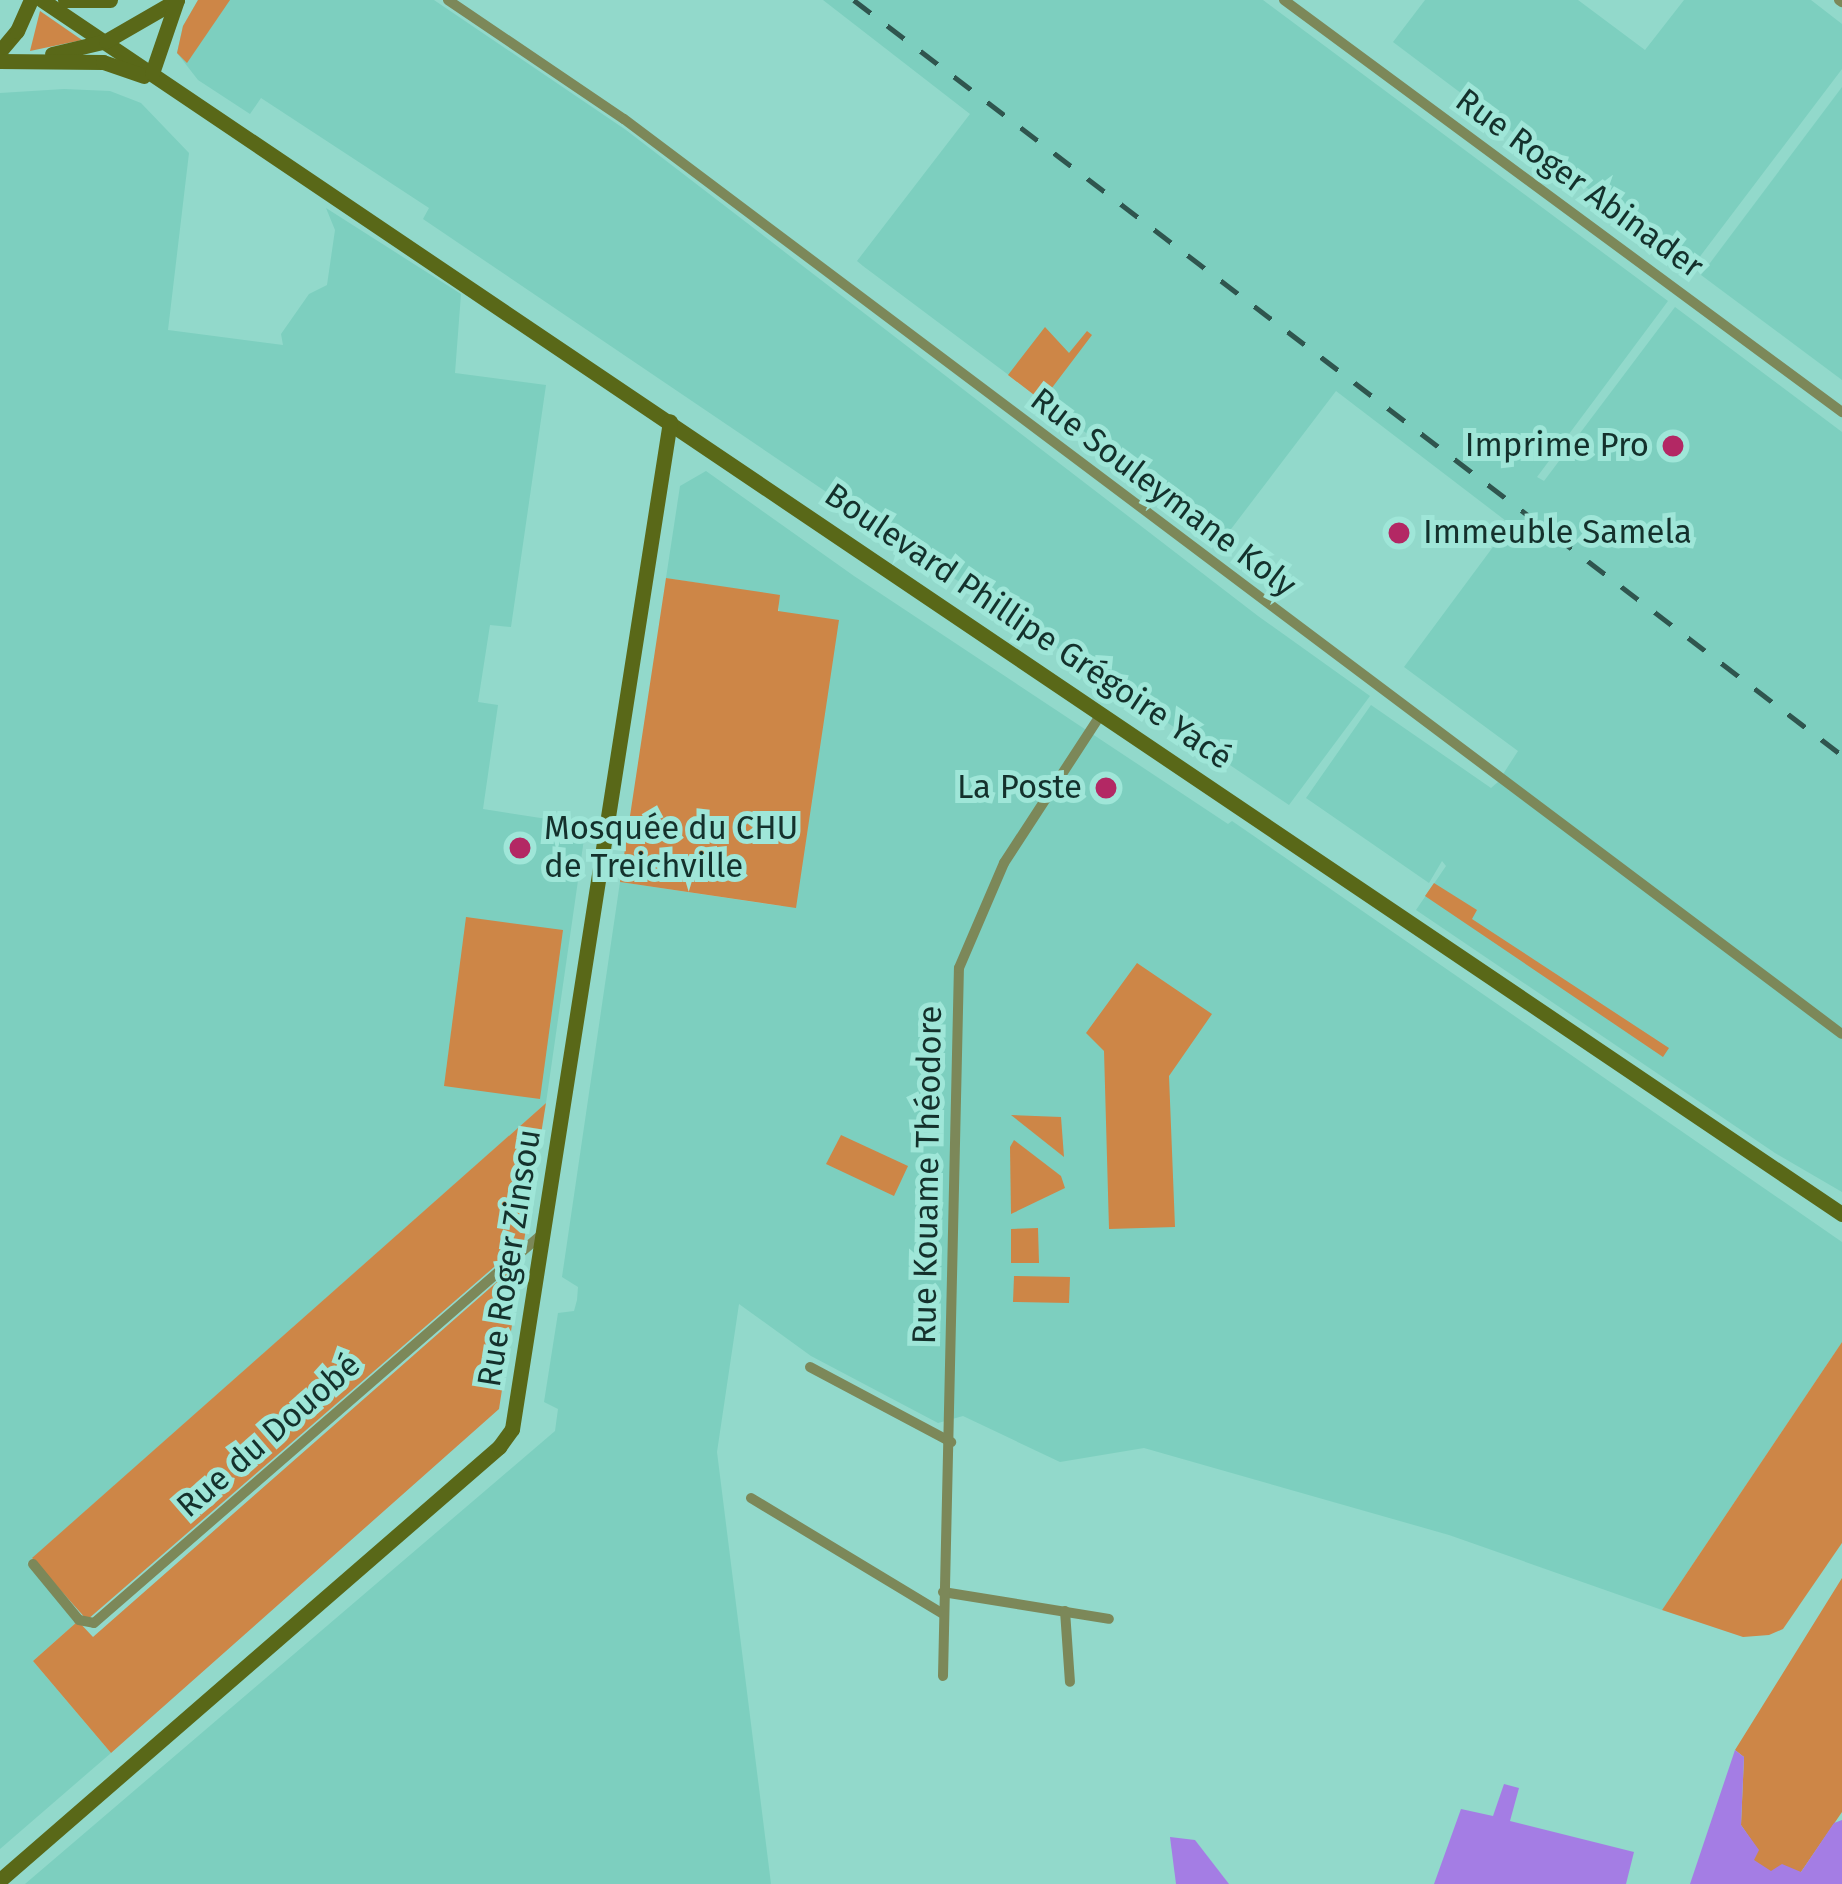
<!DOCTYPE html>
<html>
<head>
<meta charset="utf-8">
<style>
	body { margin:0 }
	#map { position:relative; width:1842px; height:1884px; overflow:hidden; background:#92d9cb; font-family:"Fira Sans",sans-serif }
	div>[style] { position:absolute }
	.built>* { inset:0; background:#7dcfbf }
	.green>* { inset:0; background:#cd8647 }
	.water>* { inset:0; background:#a47de4 }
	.street>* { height:10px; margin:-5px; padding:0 5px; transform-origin:5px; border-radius:5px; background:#7c8859 }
	.secondary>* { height:15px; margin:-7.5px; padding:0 7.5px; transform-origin:7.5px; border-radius:7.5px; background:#596818 }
	.rail>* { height:4.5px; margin-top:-2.25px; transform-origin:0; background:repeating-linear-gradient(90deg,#2f554e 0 21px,transparent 0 42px) }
	.dots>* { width:33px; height:33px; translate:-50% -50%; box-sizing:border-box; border:6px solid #9fe6d8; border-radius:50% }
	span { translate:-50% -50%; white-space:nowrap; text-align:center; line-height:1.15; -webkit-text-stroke:10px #9fe6d8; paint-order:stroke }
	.street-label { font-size:33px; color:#14312c }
	.poi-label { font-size:33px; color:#14312c }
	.right { translate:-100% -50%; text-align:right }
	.left { translate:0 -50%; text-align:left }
</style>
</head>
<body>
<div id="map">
	<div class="built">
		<i style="clip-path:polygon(198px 0,434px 0,626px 130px,1258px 616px,1370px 696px,1289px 805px,423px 219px,429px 208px,261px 98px,250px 114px,198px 80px,177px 53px,183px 26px)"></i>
		<i style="clip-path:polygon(823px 0,1263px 0,1668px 301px,1537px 477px,1544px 481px,1675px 307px,1842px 432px,1842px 1192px,1775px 1153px,1416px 910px,1446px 866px,1442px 861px,1429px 883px,1306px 798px,1371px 705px,1491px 788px,1498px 782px,1518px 751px,1404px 667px,1510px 524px,1336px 391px,1225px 537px,863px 266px,857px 261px,970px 114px)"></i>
		<i style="clip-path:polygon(1425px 0,1578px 0,1645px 50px,1684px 0,1811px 0,1842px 24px,1842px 69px,1692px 267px,1393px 42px)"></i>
		<i style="clip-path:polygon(1842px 87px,1842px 380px,1701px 275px)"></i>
		<i style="clip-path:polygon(64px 89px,110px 91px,141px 103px,189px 153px,168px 330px,283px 345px,281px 334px,309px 294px,327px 285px,335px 230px,326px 208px,461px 294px,455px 373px,546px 385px,511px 627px,490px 625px,478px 702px,498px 705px,483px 809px,586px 825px,546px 1103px,27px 1563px,78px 1621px,33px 1661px,111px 1753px,0 1849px,0 93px)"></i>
		<i style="clip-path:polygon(706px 471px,854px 576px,1228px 824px,1232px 821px,1842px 1242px,1842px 1342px,1662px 1610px,1449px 1535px,1144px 1448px,1060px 1462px,963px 1416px,938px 1423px,811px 1356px,739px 1304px,717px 1452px,771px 1884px,25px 1884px,555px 1431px,558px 1409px,544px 1402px,558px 1313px,574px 1311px,577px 1300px,578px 1287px,562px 1277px,620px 882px,781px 906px,779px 596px,666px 578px,680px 486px)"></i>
	</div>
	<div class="green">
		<i style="clip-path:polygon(198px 0,230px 0,187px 63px,177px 53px,183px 26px)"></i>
		<i style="clip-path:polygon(40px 11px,82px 40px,30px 51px)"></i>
		<i style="clip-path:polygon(1045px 327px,1069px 353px,1087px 331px,1092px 335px,1042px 401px,1008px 375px)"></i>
		<i style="clip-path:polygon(666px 578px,780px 595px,778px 611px,839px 620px,796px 908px,620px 882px)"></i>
		<i style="clip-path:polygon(1434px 883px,1477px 910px,1472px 919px,1669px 1048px,1663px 1057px,1425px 896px)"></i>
		<i style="clip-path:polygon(466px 917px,563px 930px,540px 1099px,444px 1086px)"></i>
		<i style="clip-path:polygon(1137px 963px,1212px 1014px,1169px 1076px,1175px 1227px,1109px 1229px,1104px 1051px,1086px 1033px)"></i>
		<i style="clip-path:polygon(546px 1103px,524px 1241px,87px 1620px,32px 1558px)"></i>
		<i style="clip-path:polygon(1011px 1115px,1061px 1117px,1064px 1157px)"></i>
		<i style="clip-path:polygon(841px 1135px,908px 1166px,894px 1196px,826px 1164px)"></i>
		<i style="clip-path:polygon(1014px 1140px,1061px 1176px,1065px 1188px,1011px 1214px,1010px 1147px)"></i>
		<i style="clip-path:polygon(1038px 1228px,1039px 1263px,1011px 1263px,1011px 1229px)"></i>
		<i style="clip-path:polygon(522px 1260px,499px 1409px,111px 1753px,33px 1661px,78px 1621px,93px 1637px)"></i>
		<i style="clip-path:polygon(1014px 1276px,1070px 1277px,1069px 1303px,1013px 1302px)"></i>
		<i style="clip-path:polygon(1842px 1342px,1842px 1543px,1783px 1629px,1769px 1635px,1743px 1637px,1662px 1610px)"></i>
		<i style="clip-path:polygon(1842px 1578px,1842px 1812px,1801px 1872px,1771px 1872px,1753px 1860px,1758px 1850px,1741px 1825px,1744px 1757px,1735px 1750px)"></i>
	</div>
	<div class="water">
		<i style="clip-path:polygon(1735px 1750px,1744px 1757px,1741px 1825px,1759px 1850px,1754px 1860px,1771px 1871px,1782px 1864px,1801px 1872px,1834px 1823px,1842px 1820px,1842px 1884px,1690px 1884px)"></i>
		<i style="clip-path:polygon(1504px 1784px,1519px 1788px,1510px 1821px,1634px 1852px,1626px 1884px,1434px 1884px,1461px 1809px,1493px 1816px)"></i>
		<i style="clip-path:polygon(1170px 1837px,1195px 1840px,1229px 1884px,1176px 1884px)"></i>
	</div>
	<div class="street">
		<i style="left:448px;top:0;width:212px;rotate:34.1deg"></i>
		<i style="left:624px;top:119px;width:1523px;rotate:36.92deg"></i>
		<i style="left:1284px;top:0;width:694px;rotate:36.44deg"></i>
		<i style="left:1839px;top:0;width:4px;rotate:34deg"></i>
		<i style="left:810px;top:1367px;width:160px;rotate:28deg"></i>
		<i style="left:751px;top:1498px;width:223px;rotate:31.1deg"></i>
		<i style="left:33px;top:1564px;width:72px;rotate:50.6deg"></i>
		<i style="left:79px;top:1620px;width:15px;rotate:11deg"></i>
		<i style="left:94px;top:1623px;width:592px;rotate:-40.96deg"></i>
		<i style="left:943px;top:1592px;width:168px;rotate:9.2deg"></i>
		<i style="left:1065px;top:1611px;width:71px;rotate:86deg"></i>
		<i style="left:943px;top:1676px;width:708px;rotate:-88.71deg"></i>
		<i style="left:959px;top:968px;width:114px;rotate:-66.8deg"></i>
		<i style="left:1004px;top:863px;width:178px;rotate:-56.9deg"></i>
	</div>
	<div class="secondary">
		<i style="left:42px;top:0;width:2171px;rotate:34deg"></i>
		<i style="left:65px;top:0;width:45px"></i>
		<i style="left:0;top:51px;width:26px;rotate:-50deg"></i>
		<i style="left:17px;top:31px;width:34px;rotate:-66deg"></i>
		<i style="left:52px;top:54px;width:56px;rotate:-13.5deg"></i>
		<i style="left:106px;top:41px;width:82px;rotate:-30deg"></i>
		<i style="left:0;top:61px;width:103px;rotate:0.6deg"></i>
		<i style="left:103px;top:62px;width:43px;rotate:18.9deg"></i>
		<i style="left:152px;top:73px;width:77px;rotate:-71.1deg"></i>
		<i style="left:0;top:1880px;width:661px;rotate:-40.95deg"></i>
		<i style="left:499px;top:1447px;width:22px;rotate:-54deg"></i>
		<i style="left:512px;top:1429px;width:1020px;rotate:-81.09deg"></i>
	</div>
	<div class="rail">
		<i style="left:854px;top:0;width:1243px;rotate:37.39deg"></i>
	</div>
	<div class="dots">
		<i style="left:1673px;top:446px;background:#b32864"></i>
		<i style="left:1399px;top:533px;background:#b32864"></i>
		<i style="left:1106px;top:788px;background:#b32864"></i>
		<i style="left:520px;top:848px;background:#b32864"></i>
	</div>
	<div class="street-label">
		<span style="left:1579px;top:184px;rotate:36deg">Rue Roger Abinader</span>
		<span style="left:1163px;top:493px;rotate:37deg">Rue Souleymane Koly</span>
		<span style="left:1028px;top:627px;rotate:34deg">Boulevard Phillipe Grégoire Yacé</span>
		<span style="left:928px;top:1175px;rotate:-89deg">Rue Kouame Théodore</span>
		<span style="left:510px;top:1258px;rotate:-81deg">Rue Roger Zinsou</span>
		<span style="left:269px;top:1436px;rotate:-41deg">Rue du Douobé</span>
	</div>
	<div class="poi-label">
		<span class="right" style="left:1649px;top:446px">Imprime Pro</span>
		<span class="left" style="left:1423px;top:533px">Immeuble Samela</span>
		<span class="right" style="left:1082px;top:788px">La Poste</span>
		<span class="left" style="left:544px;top:848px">Mosquée du CHU<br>de Treichville</span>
	</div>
</div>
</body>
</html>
